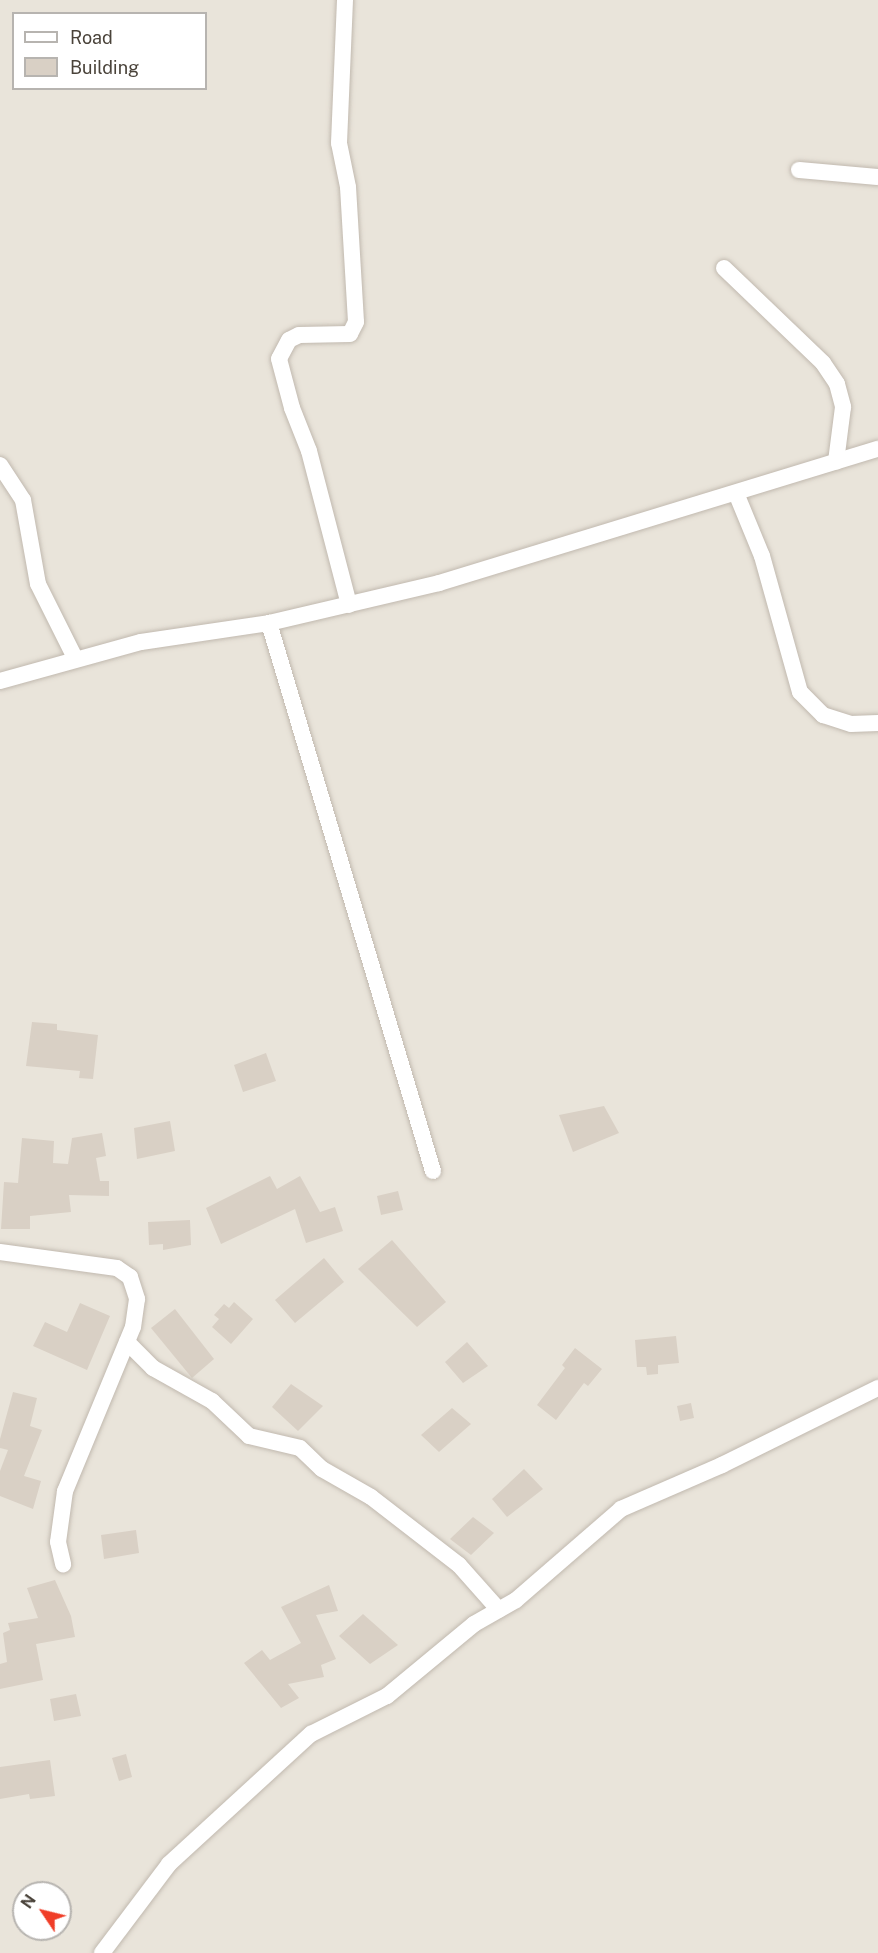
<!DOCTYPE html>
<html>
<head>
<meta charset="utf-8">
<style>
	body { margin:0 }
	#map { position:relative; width:878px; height:1953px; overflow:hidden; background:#f5f2ec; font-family:"Public Sans",sans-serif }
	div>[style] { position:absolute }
	.residential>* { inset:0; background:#e9e4da }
	.building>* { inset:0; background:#d9d0c5 }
	.roads { filter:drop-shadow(0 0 2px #c1b9af) drop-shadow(0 0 2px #c1b9af) }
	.minor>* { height:16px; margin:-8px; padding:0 8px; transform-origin:8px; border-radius:8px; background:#fff }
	span { translate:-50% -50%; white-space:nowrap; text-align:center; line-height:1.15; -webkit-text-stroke:6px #fff; paint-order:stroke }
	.legend { position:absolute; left:12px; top:12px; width:195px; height:78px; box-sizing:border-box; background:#fff; border:2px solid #b7b4b0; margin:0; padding:8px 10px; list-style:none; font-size:18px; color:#4a433a }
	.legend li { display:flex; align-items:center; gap:12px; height:30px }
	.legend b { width:30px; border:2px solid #b7b4b0 }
	.north { position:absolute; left:12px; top:1881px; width:60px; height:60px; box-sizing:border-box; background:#fff; border:2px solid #b7b4b0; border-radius:50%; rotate:305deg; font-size:16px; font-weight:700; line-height:24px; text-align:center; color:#4a433a }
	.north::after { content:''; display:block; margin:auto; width:21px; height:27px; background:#f03e28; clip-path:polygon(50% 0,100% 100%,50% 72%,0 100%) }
</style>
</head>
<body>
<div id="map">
	<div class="residential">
		<i style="clip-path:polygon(evenodd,0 0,878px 0,878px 1953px,0 1953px,0 0,14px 14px,206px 14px,206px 88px,14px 88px,14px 14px,0 0,24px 1893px,60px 1893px,60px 1929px,24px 1929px,24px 1893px)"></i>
	</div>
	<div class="building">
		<i style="clip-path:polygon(32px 1022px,57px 1024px,57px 1030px,98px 1035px,93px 1079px,79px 1078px,80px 1071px,26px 1066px)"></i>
		<i style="clip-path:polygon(266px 1053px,276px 1081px,243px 1092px,234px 1065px)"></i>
		<i style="clip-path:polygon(604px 1106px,619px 1133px,573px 1152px,559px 1115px)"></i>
		<i style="clip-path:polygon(170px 1121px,175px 1151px,137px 1159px,134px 1128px)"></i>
		<i style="clip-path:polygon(102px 1133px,106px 1156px,96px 1158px,100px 1181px,109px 1181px,109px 1196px,69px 1195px,71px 1212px,30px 1216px,30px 1229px,1px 1229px,4px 1182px,18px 1183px,22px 1138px,54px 1141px,53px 1163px,68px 1164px,72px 1138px)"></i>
		<i style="clip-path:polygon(270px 1176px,277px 1189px,300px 1176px,320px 1212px,335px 1207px,343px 1231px,306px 1243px,295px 1209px,221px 1244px,206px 1208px)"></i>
		<i style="clip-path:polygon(398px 1191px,403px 1210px,381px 1215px,377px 1196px)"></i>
		<i style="clip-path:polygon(190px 1220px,191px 1245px,163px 1250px,163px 1244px,149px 1245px,148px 1222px)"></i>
		<i style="clip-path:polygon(392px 1240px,446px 1302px,417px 1327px,358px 1269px)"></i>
		<i style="clip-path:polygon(324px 1258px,344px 1282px,295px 1323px,275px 1300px)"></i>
		<i style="clip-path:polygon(234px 1302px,253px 1319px,231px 1344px,212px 1327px,219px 1319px,214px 1315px,224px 1304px,229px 1308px)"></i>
		<i style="clip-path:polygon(80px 1303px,110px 1316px,87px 1370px,33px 1346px,45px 1322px,67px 1332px)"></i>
		<i style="clip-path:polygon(175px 1309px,214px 1359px,192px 1378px,151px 1328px)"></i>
		<i style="clip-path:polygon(676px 1336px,679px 1363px,658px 1365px,658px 1374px,647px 1375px,646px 1367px,637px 1367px,635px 1340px)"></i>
		<i style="clip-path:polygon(467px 1342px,488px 1366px,463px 1383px,445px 1362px)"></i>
		<i style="clip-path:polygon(575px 1348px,602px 1369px,588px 1386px,584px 1383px,556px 1420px,537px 1405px,565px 1368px,562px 1365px)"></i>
		<i style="clip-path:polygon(291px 1384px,323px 1406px,298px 1431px,272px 1407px)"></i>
		<i style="clip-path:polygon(13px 1392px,37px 1398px,30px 1426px,42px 1430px,24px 1476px,41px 1481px,33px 1509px,0 1496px,0 1471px,8px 1450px,0 1448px,0 1439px)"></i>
		<i style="clip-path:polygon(691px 1403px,694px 1418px,680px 1421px,677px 1406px)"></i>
		<i style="clip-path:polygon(452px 1408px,471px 1424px,439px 1452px,421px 1435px)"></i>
		<i style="clip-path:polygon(524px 1469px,543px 1489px,507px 1517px,492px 1499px)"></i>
		<i style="clip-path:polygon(473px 1517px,494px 1533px,471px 1555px,450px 1539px)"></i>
		<i style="clip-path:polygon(136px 1530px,139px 1553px,104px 1559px,101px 1535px)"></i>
		<i style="clip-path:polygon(55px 1580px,71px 1616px,75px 1637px,36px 1644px,43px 1680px,0 1689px,0 1664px,7px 1662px,3px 1633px,10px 1630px,8px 1623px,38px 1618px,27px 1588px)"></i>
		<i style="clip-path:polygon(329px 1585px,338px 1611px,316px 1615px,336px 1659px,321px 1665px,324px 1677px,288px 1684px,299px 1698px,281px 1708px,244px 1663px,262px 1650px,270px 1660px,301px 1643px,281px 1607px)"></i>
		<i style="clip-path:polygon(363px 1614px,398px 1645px,370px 1664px,339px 1636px)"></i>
		<i style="clip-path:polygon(76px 1694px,81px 1716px,54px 1721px,50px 1699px)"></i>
		<i style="clip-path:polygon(126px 1754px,132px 1777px,119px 1781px,112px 1758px)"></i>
		<i style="clip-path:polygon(50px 1760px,55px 1796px,30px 1799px,29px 1794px,0 1799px,0 1767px)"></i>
	</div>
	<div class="roads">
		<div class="minor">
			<i style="left:345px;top:0;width:143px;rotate:92.4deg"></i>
			<i style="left:339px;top:143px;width:45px;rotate:78.4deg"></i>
			<i style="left:348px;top:187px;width:135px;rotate:86.6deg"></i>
			<i style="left:356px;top:322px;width:13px;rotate:117deg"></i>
			<i style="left:350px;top:334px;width:51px;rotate:178.9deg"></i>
			<i style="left:299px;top:335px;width:11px;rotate:153deg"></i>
			<i style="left:289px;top:340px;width:21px;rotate:118deg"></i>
			<i style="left:279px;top:359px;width:51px;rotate:75.1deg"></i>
			<i style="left:292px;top:408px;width:46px;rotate:68.4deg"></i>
			<i style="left:309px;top:451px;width:159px;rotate:75.4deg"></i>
			<i style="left:799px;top:170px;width:79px;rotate:5.1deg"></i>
			<i style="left:724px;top:268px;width:137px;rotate:43.8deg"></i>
			<i style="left:823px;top:363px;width:25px;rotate:56deg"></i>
			<i style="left:837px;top:384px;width:24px;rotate:75deg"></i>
			<i style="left:843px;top:407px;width:55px;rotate:97.3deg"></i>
			<i style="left:0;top:465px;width:42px;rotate:56.7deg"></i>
			<i style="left:23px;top:500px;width:85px;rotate:79.9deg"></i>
			<i style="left:38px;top:584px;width:83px;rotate:63.4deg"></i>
			<i style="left:736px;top:493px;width:68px;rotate:67.6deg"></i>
			<i style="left:762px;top:556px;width:141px;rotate:74.4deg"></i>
			<i style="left:800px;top:692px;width:33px;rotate:45deg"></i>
			<i style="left:823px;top:715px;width:29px;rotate:18deg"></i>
			<i style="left:851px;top:724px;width:27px;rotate:-2deg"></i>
			<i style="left:269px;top:623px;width:572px;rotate:73.34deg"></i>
			<i style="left:0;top:681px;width:146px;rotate:-15.5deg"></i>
			<i style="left:141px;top:642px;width:129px;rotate:-8.4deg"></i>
			<i style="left:269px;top:623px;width:175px;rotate:-13.2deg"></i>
			<i style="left:439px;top:583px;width:459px;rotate:-17deg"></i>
			<i style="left:0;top:1252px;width:118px;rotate:7.8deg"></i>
			<i style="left:117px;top:1268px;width:16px;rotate:35deg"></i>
			<i style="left:130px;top:1277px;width:23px;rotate:72deg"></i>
			<i style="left:137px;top:1299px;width:28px;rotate:98deg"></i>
			<i style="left:133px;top:1327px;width:178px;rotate:112.5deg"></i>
			<i style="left:65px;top:1491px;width:51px;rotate:97.8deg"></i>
			<i style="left:58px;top:1542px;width:23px;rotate:77deg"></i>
			<i style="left:127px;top:1342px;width:37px;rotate:45deg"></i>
			<i style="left:153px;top:1368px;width:68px;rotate:29.2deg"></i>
			<i style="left:212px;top:1401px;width:51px;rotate:43.4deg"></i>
			<i style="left:249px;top:1436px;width:52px;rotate:13.2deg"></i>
			<i style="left:300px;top:1448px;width:30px;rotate:44deg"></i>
			<i style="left:322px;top:1469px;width:56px;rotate:29.7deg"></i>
			<i style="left:371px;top:1497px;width:111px;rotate:37.7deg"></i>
			<i style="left:459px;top:1565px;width:60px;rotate:48.4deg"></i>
			<i style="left:102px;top:1953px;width:111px;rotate:-53deg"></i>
			<i style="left:169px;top:1864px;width:193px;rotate:-42.5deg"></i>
			<i style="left:311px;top:1734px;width:85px;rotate:-26.6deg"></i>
			<i style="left:387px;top:1696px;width:113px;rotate:-39.6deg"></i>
			<i style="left:474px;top:1624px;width:48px;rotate:-29.7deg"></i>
			<i style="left:516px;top:1600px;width:139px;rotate:-40.9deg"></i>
			<i style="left:621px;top:1509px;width:110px;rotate:-23.5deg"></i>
			<i style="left:722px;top:1465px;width:174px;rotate:-26.3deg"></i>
		</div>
	</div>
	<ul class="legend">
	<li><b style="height:8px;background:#fff"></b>Road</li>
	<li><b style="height:16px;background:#d9d0c5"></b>Building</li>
	</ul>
	<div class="north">N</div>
</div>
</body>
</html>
